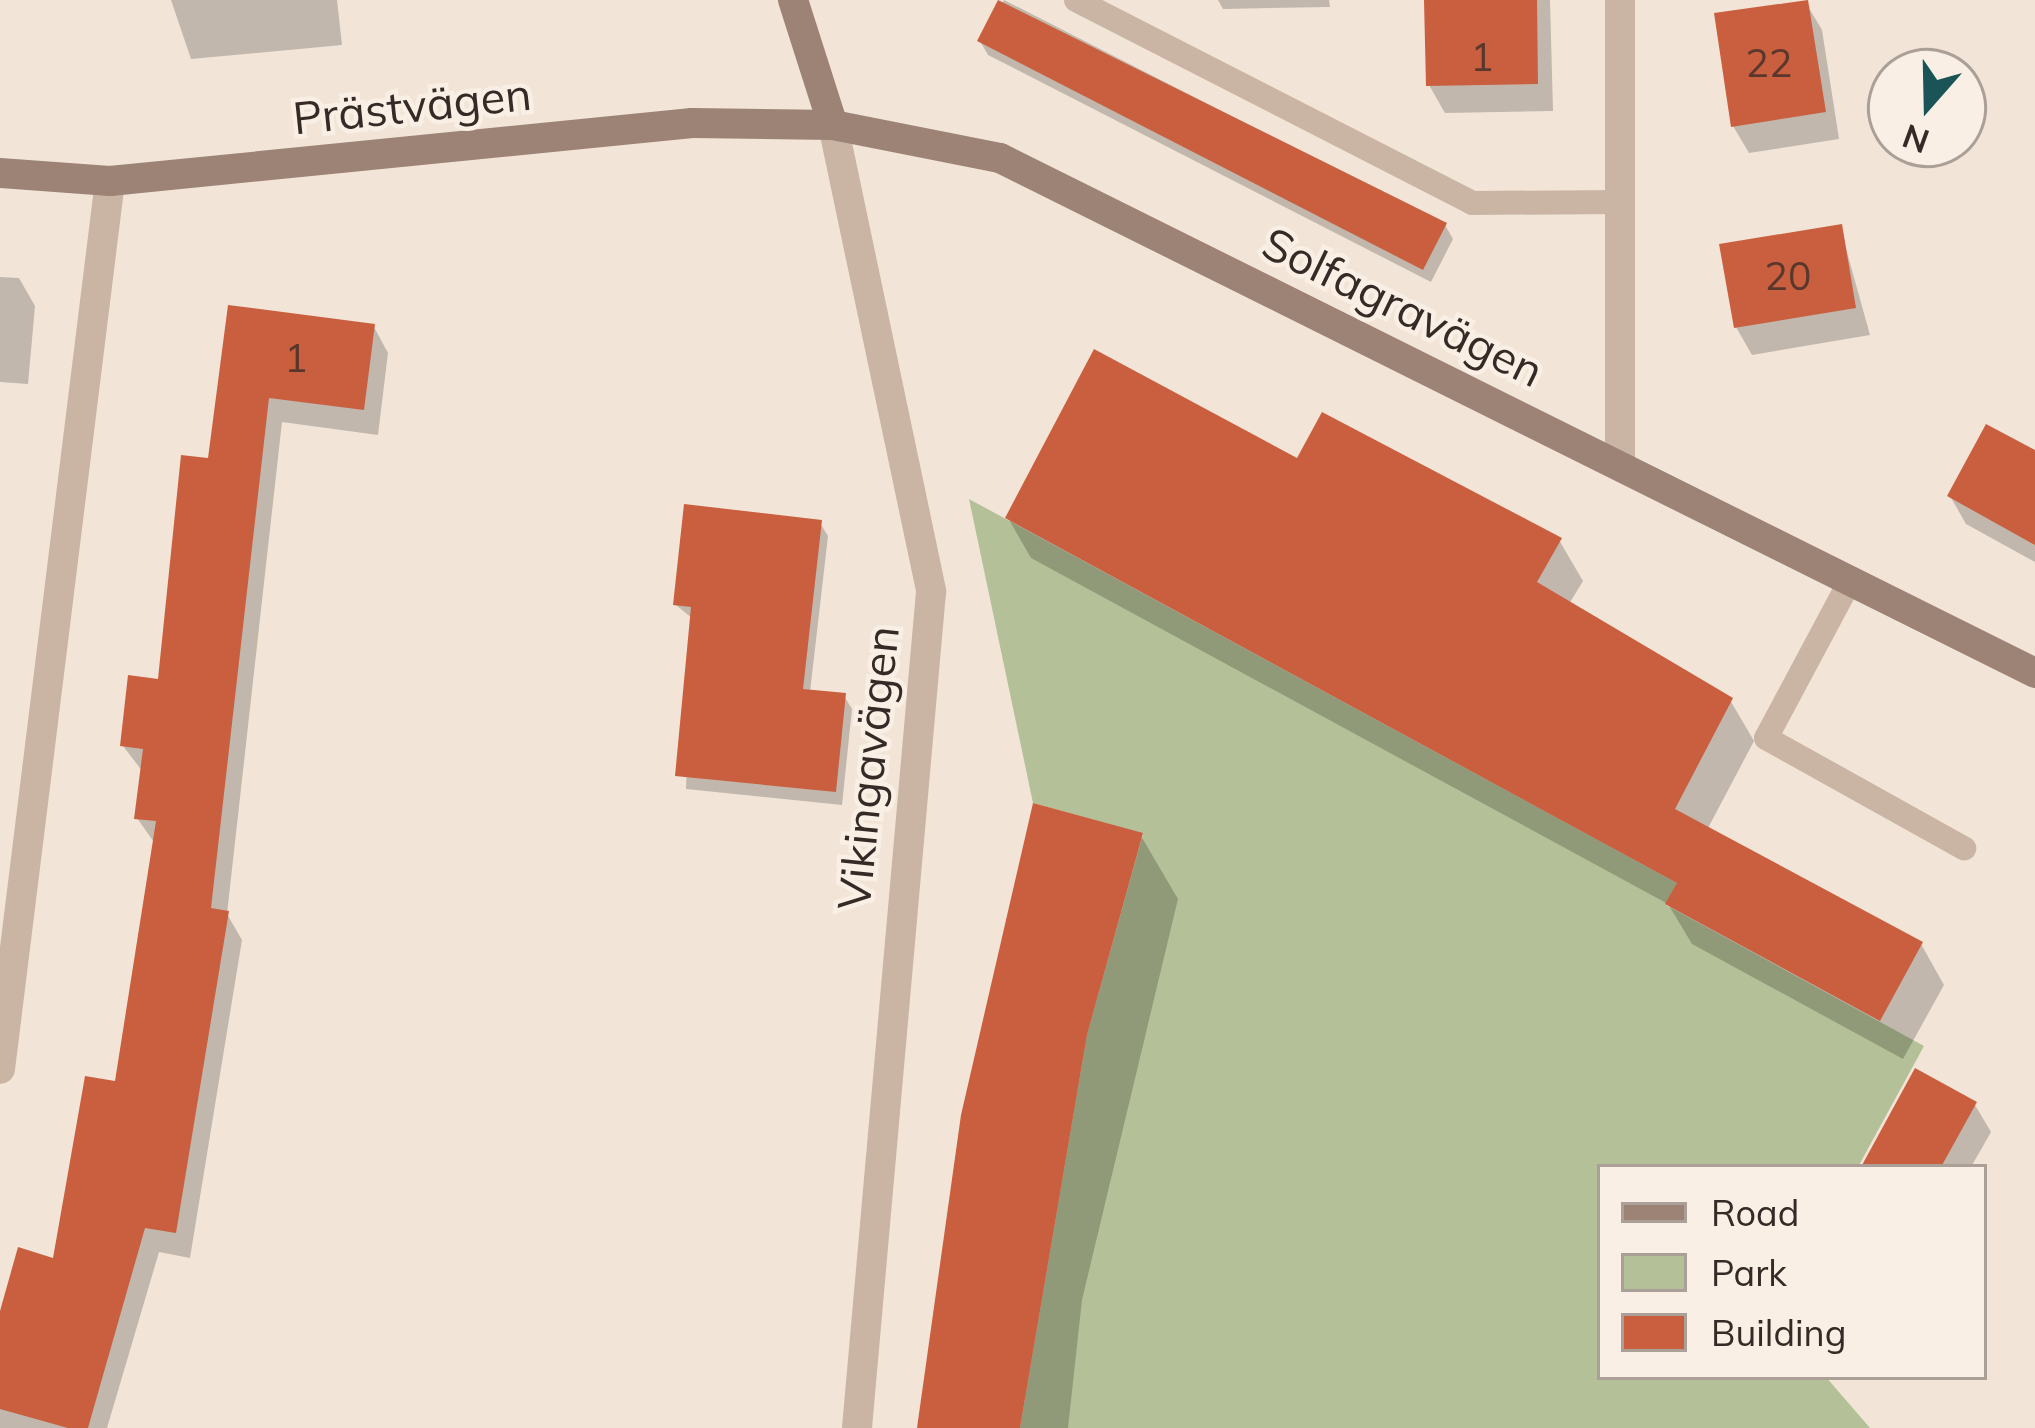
<!DOCTYPE html>
<html>
<head>
<meta charset="utf-8">
<style>
	body { margin:0 }
	#map { position:relative; width:2035px; height:1428px; overflow:hidden; background:#f2e5d8; font-family:Mulish,sans-serif }
	div>[style] { position:absolute }
	.green>* { inset:0; background:#b4c198 }
	.shadow>* { inset:0; background:#0003 }
	.building>* { inset:0; background:#c95f3f }
	.lane>* { height:24px; margin:-12px; padding:0 12px; transform-origin:12px; border-radius:12px; background:#cab5a4 }
	.street>* { height:30px; margin:-15px; padding:0 15px; transform-origin:15px; border-radius:15px; background:#cab5a4 }
	.secondary>* { height:30px; margin:-15px; padding:0 15px; transform-origin:15px; border-radius:15px; background:#9d8375 }
	span { translate:-50% -50%; white-space:nowrap; text-align:center; line-height:1.15; -webkit-text-stroke:9px #f9efe4; paint-order:stroke }
	.number-label { font-size:39px; color:#5a372c }
	.number-label span { -webkit-text-stroke-width:0 }
	.street-label { font-size:45px; color:#352a26 }
	.legend { position:absolute; left:1597px; top:1164px; width:390px; height:216px; box-sizing:border-box; background:#f9efe4; border:3px solid #aba098; margin:0; padding:15px 21px; list-style:none; font-size:36px; color:#352a26 }
	.legend li { display:flex; align-items:center; gap:24px; height:60px }
	.legend b { width:60px; border:3px solid #aba098 }
	.north { position:absolute; left:1867px; top:48px; width:120px; height:120px; box-sizing:border-box; background:#f9efe4; border:3px solid #aba098; border-radius:50%; rotate:200deg; font-size:33px; font-weight:700; line-height:48px; text-align:center; color:#352a26 }
	.north::after { content:''; display:block; margin:auto; width:42px; height:54px; background:#1b5457; clip-path:polygon(50% 0,100% 100%,50% 72%,0 100%) }
</style>
</head>
<body>
<div id="map">
	<div class="green">
		<i style="clip-path:polygon(969px 499px,1677px 883px,1666px 905px,1924px 1046px,1858px 1167px,1600px 1167px,1600px 1377px,1826px 1377px,1870px 1428px,1020px 1428px,1087px 1035px,1143px 834px,1033px 803px)"></i>
	</div>
	<div class="shadow">
		<i style="clip-path:polygon(171px 0,337px 0,342px 45px,191px 59px)"></i>
		<i style="clip-path:polygon(1004px 0,1445px 225px,1453px 239px,1431px 282px,988px 55px,980px 41px)"></i>
		<i style="clip-path:polygon(1218px 0,1329px 0,1330px 7px,1223px 9px)"></i>
		<i style="clip-path:polygon(1427px 0,1550px 0,1553px 111px,1445px 113px,1429px 85px)"></i>
		<i style="clip-path:polygon(1806px 3px,1822px 30px,1839px 139px,1749px 153px,1733px 126px)"></i>
		<i style="clip-path:polygon(1840px 227px,1870px 335px,1752px 355px,1736px 327px)"></i>
		<i style="clip-path:polygon(0 277px,19px 278px,35px 306px,28px 384px,0 382px)"></i>
		<i style="clip-path:polygon(231px 308px,374px 327px,388px 353px,378px 435px,282px 422px,227px 914px,242px 940px,190px 1258px,159px 1252px,107px 1428px,0 1428px,0 1322px,56px 1262px,118px 1084px,156px 845px,137px 818px,143px 772px,123px 746px,160px 682px,211px 462px)"></i>
		<i style="clip-path:polygon(2035px 453px,2035px 562px,1966px 524px,1950px 496px)"></i>
		<i style="clip-path:polygon(1298px 462px,1559px 540px,1583px 581px,1569px 604px,1730px 700px,1754px 741px,1707px 830px,1921px 944px,1944px 985px,1903px 1059px,1692px 944px,1668px 904px,1031px 558px,1008px 518px)"></i>
		<i style="clip-path:polygon(820px 523px,828px 536px,810px 692px,844px 696px,852px 709px,842px 805px,686px 789px,693px 619px,676px 605px)"></i>
		<i style="clip-path:polygon(1141px 836px,1178px 899px,1082px 1300px,1068px 1428px,928px 1428px)"></i>
		<i style="clip-path:polygon(1975px 1105px,1991px 1132px,1971px 1167px,1869px 1167px)"></i>
	</div>
	<div class="building">
		<i style="clip-path:polygon(998px 0,1447px 223px,1423px 270px,977px 41px)"></i>
		<i style="clip-path:polygon(1424px 0,1537px 0,1538px 84px,1426px 86px)"></i>
		<i style="clip-path:polygon(1808px 0,1826px 112px,1731px 127px,1714px 13px)"></i>
		<i style="clip-path:polygon(1842px 224px,1856px 308px,1734px 328px,1719px 244px)"></i>
		<i style="clip-path:polygon(228px 305px,375px 324px,364px 410px,269px 398px,211px 908px,229px 911px,176px 1233px,145px 1228px,88px 1428px,68px 1428px,0 1409px,0 1311px,18px 1247px,53px 1258px,85px 1076px,115px 1081px,156px 821px,134px 819px,143px 749px,120px 746px,128px 675px,158px 679px,181px 455px,208px 458px)"></i>
		<i style="clip-path:polygon(1094px 349px,1297px 458px,1322px 412px,1562px 538px,1537px 582px,1733px 698px,1675px 809px,1923px 942px,1880px 1021px,1665px 904px,1677px 883px,1005px 518px)"></i>
		<i style="clip-path:polygon(1986px 424px,2035px 450px,2035px 545px,1947px 496px)"></i>
		<i style="clip-path:polygon(684px 504px,822px 520px,803px 689px,846px 693px,836px 792px,675px 776px,691px 607px,673px 605px)"></i>
		<i style="clip-path:polygon(1033px 803px,1143px 833px,1087px 1035px,1020px 1428px,917px 1428px,961px 1115px)"></i>
		<i style="clip-path:polygon(1915px 1068px,1977px 1102px,1941px 1167px,1861px 1167px)"></i>
	</div>
	<div class="lane">
		<i style="left:1076px;top:0;width:445px;rotate:27.1deg"></i>
		<i style="left:1472px;top:203px;width:151px;rotate:-0.4deg"></i>
		<i style="left:1850px;top:581px;width:178px;rotate:118.1deg"></i>
		<i style="left:1766px;top:738px;width:227px;rotate:29.1deg"></i>
	</div>
	<div class="street">
		<i style="left:833px;top:125px;width:477px;rotate:78.1deg"></i>
		<i style="left:931px;top:592px;width:839px;rotate:95.06deg"></i>
		<i style="left:1620px;top:464px;width:464px;rotate:-90deg"></i>
		<i style="left:0;top:1069px;width:895px;rotate:-82.94deg"></i>
	</div>
	<div class="secondary">
		<i style="left:793px;top:0;width:131px;rotate:72.3deg"></i>
		<i style="left:833px;top:125px;width:170px;rotate:11.2deg"></i>
		<i style="left:1000px;top:158px;width:1156px;rotate:26.45deg"></i>
		<i style="left:0;top:173px;width:110px;rotate:4.2deg"></i>
		<i style="left:110px;top:181px;width:585px;rotate:-5.69deg"></i>
		<i style="left:692px;top:123px;width:141px;rotate:0.8deg"></i>
	</div>
	<div class="number-label">
		<span style="left:1482px;top:57px">1</span>
		<span style="left:1769px;top:63px">22</span>
		<span style="left:1788px;top:276px">20</span>
		<span style="left:296px;top:358px">1</span>
	</div>
	<div class="street-label">
		<span style="left:412px;top:106px;rotate:-6deg">Prästvägen</span>
		<span style="left:1403px;top:307px;rotate:26deg">Solfagravägen</span>
		<span style="left:868px;top:768px;rotate:-84deg">Vikingavägen</span>
	</div>
	<ul class="legend">
	<li><b style="height:15px;background:#9d8375"></b>Road</li>
	<li><b style="height:33px;background:#b4c198"></b>Park</li>
	<li><b style="height:33px;background:#c95f3f"></b>Building</li>
	</ul>
	<div class="north">N</div>
</div>
</body>
</html>
